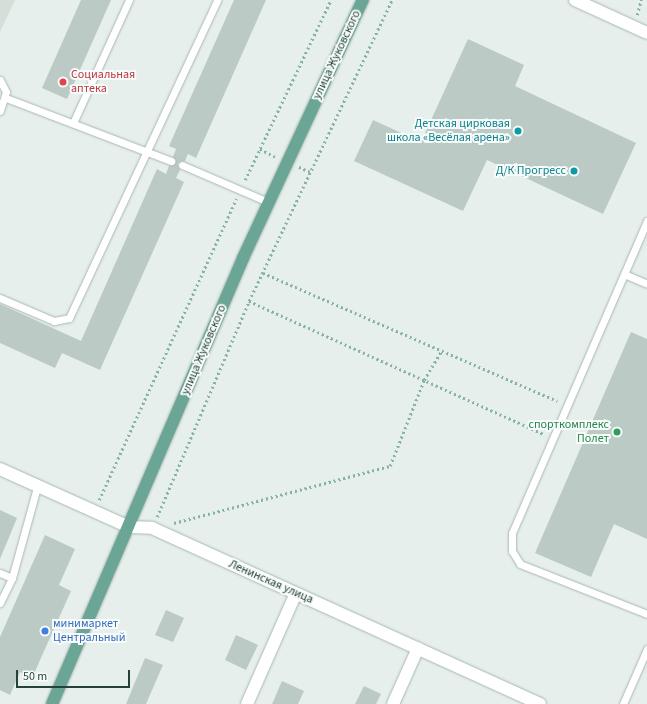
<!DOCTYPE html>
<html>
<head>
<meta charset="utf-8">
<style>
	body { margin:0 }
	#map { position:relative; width:647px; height:704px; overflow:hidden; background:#e6efeb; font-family:"Source Sans 3",sans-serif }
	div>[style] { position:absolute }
	.built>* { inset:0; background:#d4dfda }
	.building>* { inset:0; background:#bbcac4 }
	.path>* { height:2.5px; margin-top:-1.25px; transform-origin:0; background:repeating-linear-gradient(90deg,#86b3a5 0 2px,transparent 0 5px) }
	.roads { filter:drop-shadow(0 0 1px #a8b8b2) drop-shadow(0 0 1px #a8b8b2) }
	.service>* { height:7px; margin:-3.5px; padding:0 3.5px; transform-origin:3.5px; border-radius:3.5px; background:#fff }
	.minor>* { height:12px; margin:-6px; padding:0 6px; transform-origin:6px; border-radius:6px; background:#fff }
	.tertiary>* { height:12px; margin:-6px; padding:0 6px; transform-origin:6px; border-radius:6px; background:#fff }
	.secondary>* { height:12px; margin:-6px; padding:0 6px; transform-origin:6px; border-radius:6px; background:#fff }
	.primary>* { height:12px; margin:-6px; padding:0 6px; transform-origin:6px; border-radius:6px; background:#6aa596 }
	.dots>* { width:11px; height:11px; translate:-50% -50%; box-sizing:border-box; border:2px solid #f7fbf9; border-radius:50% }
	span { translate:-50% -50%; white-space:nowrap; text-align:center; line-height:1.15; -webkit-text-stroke:4px #f7fbf9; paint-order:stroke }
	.street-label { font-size:12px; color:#24423a }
	.health-label { font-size:12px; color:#be3a42 }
	.left { translate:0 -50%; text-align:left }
	.culture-label { font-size:12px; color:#0d838f }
	.right { translate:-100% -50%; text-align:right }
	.leisure-label { font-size:12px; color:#27864d }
	.shop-label { font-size:12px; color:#366cbe }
	.scale { position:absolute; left:16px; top:670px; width:114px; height:18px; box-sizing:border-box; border:2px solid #24423a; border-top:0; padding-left:5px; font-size:12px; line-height:14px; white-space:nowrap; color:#24423a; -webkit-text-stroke:3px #f7fbf9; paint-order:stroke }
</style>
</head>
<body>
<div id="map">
	<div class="built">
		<i style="clip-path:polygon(0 0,15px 0,0 32px)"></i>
	</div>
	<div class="building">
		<i style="clip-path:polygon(81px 0,111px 0,67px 99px,42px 88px)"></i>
		<i style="clip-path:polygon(234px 0,266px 0,196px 158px,188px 154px,185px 161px,178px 163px,180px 170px,176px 178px,184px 182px,100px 370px,62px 353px,55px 368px,0 343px,0 304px,81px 341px,157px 169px,166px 174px,169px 166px,175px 163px,173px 157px,176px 149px,169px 146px)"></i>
		<i style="clip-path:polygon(468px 39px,524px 65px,515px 86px,636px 143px,603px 214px,487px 160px,463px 211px,354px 161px,373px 120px,421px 142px)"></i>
		<i style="clip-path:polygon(631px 332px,647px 339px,647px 539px,614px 524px,591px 577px,535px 553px)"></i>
		<i style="clip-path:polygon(0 510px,17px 518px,0 559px)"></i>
		<i style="clip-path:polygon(45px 535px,75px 549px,59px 585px,71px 591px,32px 678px,20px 672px,10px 695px,0 690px,0 637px)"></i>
		<i style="clip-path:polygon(166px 610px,184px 618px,173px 642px,155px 635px)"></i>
		<i style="clip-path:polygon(236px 635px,258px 645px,246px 670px,225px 660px)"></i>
		<i style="clip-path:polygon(145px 658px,163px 665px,146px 704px,126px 704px)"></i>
		<i style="clip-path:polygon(282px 681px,304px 691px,298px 704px,272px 704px)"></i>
		<i style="clip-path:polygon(364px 686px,381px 694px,376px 704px,355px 704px)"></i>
	</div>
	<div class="path">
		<i style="left:637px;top:15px;width:16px;rotate:-75deg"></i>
		<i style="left:260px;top:149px;width:18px;rotate:27deg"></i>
		<i style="left:299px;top:167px;width:12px;rotate:24deg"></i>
		<i style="left:245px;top:180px;width:199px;rotate:-64.5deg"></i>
		<i style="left:263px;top:273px;width:321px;rotate:23.5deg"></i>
		<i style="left:249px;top:301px;width:323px;rotate:24.3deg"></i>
		<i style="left:99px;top:500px;width:331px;rotate:-65.5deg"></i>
		<i style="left:157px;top:517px;width:235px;rotate:-66.9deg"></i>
		<i style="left:249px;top:301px;width:333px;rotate:-64.6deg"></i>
		<i style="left:174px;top:523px;width:223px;rotate:-14.8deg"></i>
		<i style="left:390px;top:466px;width:92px;rotate:-68.4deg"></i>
		<i style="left:424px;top:380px;width:35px;rotate:-59deg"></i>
	</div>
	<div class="roads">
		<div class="service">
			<i style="left:0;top:80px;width:13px;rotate:63deg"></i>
			<i style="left:6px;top:92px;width:20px;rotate:108deg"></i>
			<i style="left:6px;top:98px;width:177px;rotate:20.9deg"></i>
			<i style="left:73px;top:123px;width:135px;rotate:-65.5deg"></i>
			<i style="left:182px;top:165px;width:94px;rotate:23.3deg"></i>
			<i style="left:647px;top:221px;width:340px;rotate:113.4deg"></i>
			<i style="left:512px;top:533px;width:18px;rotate:90deg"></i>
			<i style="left:512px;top:551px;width:15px;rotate:58deg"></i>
			<i style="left:520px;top:564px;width:136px;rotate:21.5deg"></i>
			<i style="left:624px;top:274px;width:25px;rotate:23deg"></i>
			<i style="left:0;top:298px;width:59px;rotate:23.1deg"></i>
			<i style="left:54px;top:321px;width:15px;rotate:-11deg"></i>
			<i style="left:69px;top:318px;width:351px;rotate:-65deg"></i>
			<i style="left:0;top:573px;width:13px;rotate:23deg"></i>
			<i style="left:12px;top:578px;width:28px;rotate:116deg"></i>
			<i style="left:12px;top:578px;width:94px;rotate:-74.6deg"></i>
			<i style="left:623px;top:704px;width:60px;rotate:-66.4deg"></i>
		</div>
		<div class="minor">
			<i style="left:247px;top:704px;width:121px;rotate:-66.2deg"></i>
			<i style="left:393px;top:704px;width:61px;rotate:-65.9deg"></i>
		</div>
		<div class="tertiary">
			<i style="left:575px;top:0;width:79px;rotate:24.6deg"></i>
			<i style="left:129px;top:527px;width:23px;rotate:2deg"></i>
			<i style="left:152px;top:528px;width:426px;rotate:24.4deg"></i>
		</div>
		<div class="secondary">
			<i style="left:0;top:469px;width:141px;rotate:24.2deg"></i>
		</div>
		<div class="primary">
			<i style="left:52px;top:704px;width:485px;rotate:-66.8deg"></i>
			<i style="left:243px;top:258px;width:285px;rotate:-65.1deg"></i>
		</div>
	</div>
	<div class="dots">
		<i style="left:63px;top:82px;background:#e0444e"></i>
		<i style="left:518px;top:131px;background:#0f9aa8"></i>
		<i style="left:574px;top:171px;background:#0f9aa8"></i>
		<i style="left:617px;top:432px;background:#2e9e5b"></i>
		<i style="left:45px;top:631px;background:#3f7fe0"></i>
	</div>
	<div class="street-label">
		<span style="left:337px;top:55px;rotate:-65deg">улица Жуковского</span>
		<span style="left:204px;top:350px;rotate:-67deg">улица Жуковского</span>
		<span style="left:271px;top:582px;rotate:24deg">Ленинская улица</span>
	</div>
	<div class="health-label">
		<span class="left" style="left:71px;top:82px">Социальная<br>аптека</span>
	</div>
	<div class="culture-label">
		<span class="right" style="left:510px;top:131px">Детская цирковая<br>школа «Весёлая арена»</span>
		<span class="right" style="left:566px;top:171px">Д/К Прогресс</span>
	</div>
	<div class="leisure-label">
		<span class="right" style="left:609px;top:432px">спорткомплекс<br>Полет</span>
	</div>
	<div class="shop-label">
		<span class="left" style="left:53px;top:631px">минимаркет<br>Центральный</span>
	</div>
	<div class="scale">50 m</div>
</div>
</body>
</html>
